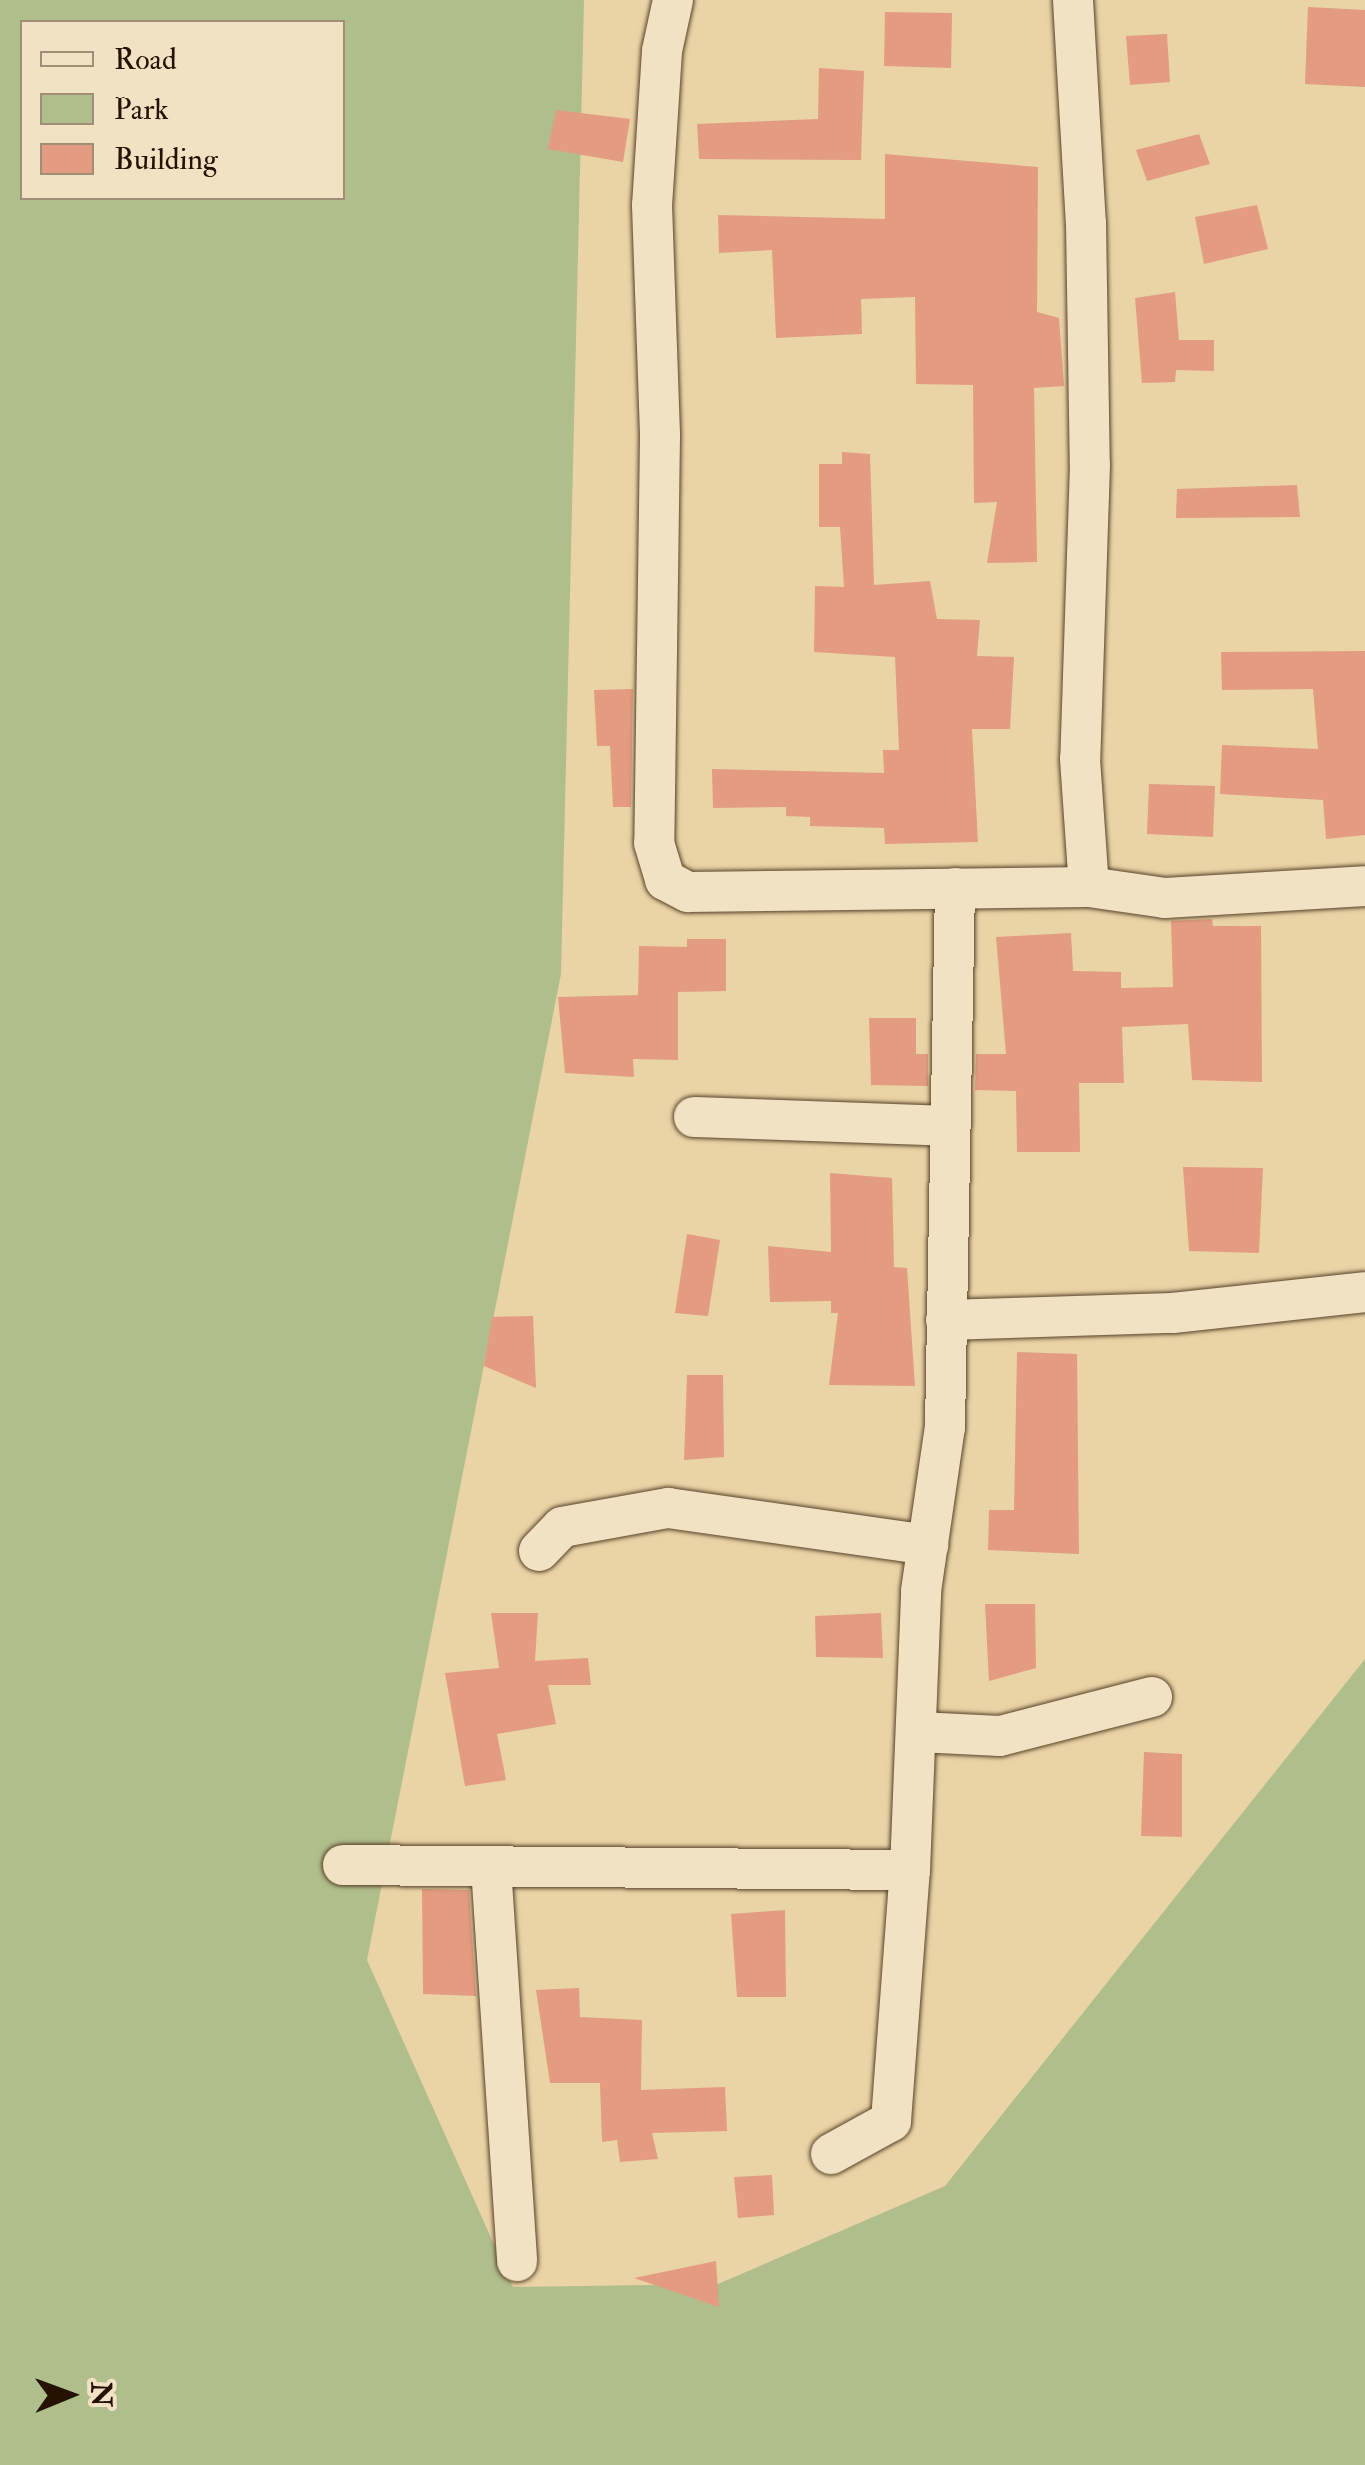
<!DOCTYPE html>
<html>
<head>
<meta charset="utf-8">
<style>
	body { margin:0 }
	#map { position:relative; width:1365px; height:2465px; overflow:hidden; background:#ead3a5; font-family:"IM FELL Double Pica",serif }
	div>[style] { position:absolute }
	.green>* { inset:0; background:#b0be8b }
	.building>* { inset:0; background:#e39b82 }
	.roads { filter:drop-shadow(0 0 2px #57422a) drop-shadow(0 0 2px #57422a) }
	.street>* { height:40px; margin:-20px; padding:0 20px; transform-origin:20px; border-radius:20px; background:#f1e2c4 }
	span { translate:-50% -50%; white-space:nowrap; text-align:center; line-height:1.15; -webkit-text-stroke:9px #f1e2c4; paint-order:stroke }
	.legend { position:absolute; left:20px; top:20px; width:325px; height:180px; box-sizing:border-box; background:#f1e2c4; border:2px solid #a08f76; margin:0; padding:12px 18px; list-style:none; font-size:30px; color:#261201 }
	.legend li { display:flex; align-items:center; gap:20px; height:50px }
	.legend b { width:50px; border:2px solid #a08f76 }
	.north { position:absolute; left:20px; top:2345px; width:100px; height:100px; -webkit-text-stroke:8px #f1e2c4; paint-order:stroke; rotate:89deg; font-size:28px; font-weight:700; line-height:40px; text-align:center; color:#261201 }
	.north::after { content:''; display:block; margin:auto; width:35px; height:45px; background:#261201; clip-path:polygon(50% 0,100% 100%,50% 72%,0 100%) }
</style>
</head>
<body>
<div id="map">
	<div class="green">
		<i style="clip-path:polygon(evenodd,0 0,584px 0,561px 974px,367px 1960px,513px 2287px,718px 2284px,945px 2186px,1365px 1659px,1365px 2465px,0 2465px,0 0,22px 22px,342px 22px,342px 198px,22px 198px,22px 22px)"></i>
	</div>
	<div class="building">
		<i style="clip-path:polygon(1308px 7px,1365px 10px,1365px 87px,1305px 84px)"></i>
		<i style="clip-path:polygon(885px 12px,952px 13px,951px 68px,884px 66px)"></i>
		<i style="clip-path:polygon(1167px 34px,1170px 82px,1130px 85px,1126px 36px)"></i>
		<i style="clip-path:polygon(819px 68px,864px 71px,861px 160px,699px 159px,697px 124px,818px 119px)"></i>
		<i style="clip-path:polygon(556px 110px,630px 119px,623px 162px,548px 149px)"></i>
		<i style="clip-path:polygon(1199px 134px,1210px 164px,1147px 181px,1136px 150px)"></i>
		<i style="clip-path:polygon(885px 154px,1038px 167px,1037px 312px,1059px 318px,1064px 386px,1034px 388px,1037px 562px,987px 563px,997px 502px,974px 503px,973px 385px,916px 384px,915px 297px,861px 299px,862px 334px,776px 338px,772px 250px,719px 253px,718px 215px,885px 219px)"></i>
		<i style="clip-path:polygon(1257px 205px,1268px 249px,1204px 264px,1195px 217px)"></i>
		<i style="clip-path:polygon(1175px 292px,1179px 340px,1214px 340px,1214px 371px,1176px 370px,1175px 382px,1142px 383px,1135px 298px)"></i>
		<i style="clip-path:polygon(842px 452px,870px 454px,874px 585px,930px 581px,937px 619px,980px 620px,977px 656px,1014px 657px,1010px 729px,972px 729px,978px 842px,885px 844px,884px 828px,810px 826px,810px 817px,786px 816px,786px 807px,713px 808px,712px 769px,884px 773px,883px 750px,899px 750px,895px 657px,814px 652px,815px 586px,844px 587px,840px 527px,819px 527px,819px 464px,842px 464px)"></i>
		<i style="clip-path:polygon(1297px 485px,1300px 517px,1176px 518px,1177px 489px)"></i>
		<i style="clip-path:polygon(1365px 651px,1365px 835px,1326px 839px,1323px 800px,1220px 794px,1222px 745px,1318px 749px,1313px 689px,1222px 690px,1221px 652px)"></i>
		<i style="clip-path:polygon(633px 689px,631px 807px,613px 807px,610px 746px,597px 746px,594px 690px)"></i>
		<i style="clip-path:polygon(1149px 784px,1215px 786px,1213px 837px,1147px 834px)"></i>
		<i style="clip-path:polygon(1212px 919px,1213px 926px,1261px 926px,1262px 1082px,1192px 1080px,1188px 1024px,1122px 1027px,1124px 1083px,1079px 1083px,1080px 1152px,1017px 1152px,1016px 1091px,975px 1090px,976px 1054px,1006px 1054px,996px 937px,1071px 933px,1073px 971px,1121px 972px,1121px 988px,1173px 987px,1171px 921px)"></i>
		<i style="clip-path:polygon(687px 939px,726px 939px,726px 991px,678px 992px,678px 1060px,633px 1059px,634px 1077px,565px 1073px,558px 997px,638px 995px,639px 946px,687px 947px)"></i>
		<i style="clip-path:polygon(869px 1018px,916px 1018px,916px 1054px,928px 1054px,928px 1086px,871px 1085px)"></i>
		<i style="clip-path:polygon(1183px 1167px,1263px 1168px,1259px 1253px,1189px 1251px)"></i>
		<i style="clip-path:polygon(830px 1173px,892px 1178px,894px 1267px,907px 1268px,915px 1386px,829px 1385px,838px 1313px,831px 1313px,831px 1301px,770px 1302px,768px 1246px,831px 1252px)"></i>
		<i style="clip-path:polygon(687px 1234px,720px 1240px,708px 1316px,675px 1313px)"></i>
		<i style="clip-path:polygon(533px 1316px,536px 1388px,484px 1366px,492px 1317px)"></i>
		<i style="clip-path:polygon(1017px 1352px,1077px 1354px,1079px 1554px,988px 1550px,989px 1510px,1014px 1510px)"></i>
		<i style="clip-path:polygon(687px 1375px,723px 1375px,724px 1457px,684px 1460px)"></i>
		<i style="clip-path:polygon(985px 1604px,1035px 1604px,1036px 1668px,989px 1681px)"></i>
		<i style="clip-path:polygon(491px 1613px,538px 1613px,535px 1661px,588px 1658px,591px 1685px,548px 1685px,556px 1724px,497px 1734px,506px 1780px,465px 1786px,445px 1673px,499px 1668px)"></i>
		<i style="clip-path:polygon(881px 1613px,883px 1658px,816px 1657px,815px 1616px)"></i>
		<i style="clip-path:polygon(1144px 1752px,1182px 1754px,1182px 1837px,1141px 1836px)"></i>
		<i style="clip-path:polygon(422px 1889px,469px 1890px,476px 1996px,423px 1994px)"></i>
		<i style="clip-path:polygon(785px 1910px,786px 1997px,737px 1997px,731px 1914px)"></i>
		<i style="clip-path:polygon(579px 1988px,580px 2017px,642px 2020px,641px 2090px,725px 2087px,727px 2131px,652px 2133px,658px 2159px,620px 2162px,617px 2140px,602px 2142px,600px 2083px,550px 2083px,536px 1990px)"></i>
		<i style="clip-path:polygon(772px 2175px,774px 2215px,738px 2218px,734px 2177px)"></i>
		<i style="clip-path:polygon(716px 2261px,719px 2307px,634px 2278px)"></i>
	</div>
	<div class="roads">
		<div class="street">
			<i style="left:673px;top:0;width:52px;rotate:102.2deg"></i>
			<i style="left:662px;top:51px;width:154px;rotate:93.7deg"></i>
			<i style="left:652px;top:205px;width:231px;rotate:88deg"></i>
			<i style="left:660px;top:436px;width:407px;rotate:90.8deg"></i>
			<i style="left:654px;top:843px;width:39px;rotate:73deg"></i>
			<i style="left:665px;top:880px;width:26px;rotate:28deg"></i>
			<i style="left:688px;top:892px;width:401px;rotate:-0.7deg"></i>
			<i style="left:1073px;top:0;width:223px;rotate:86.7deg"></i>
			<i style="left:1086px;top:223px;width:242px;rotate:89.1deg"></i>
			<i style="left:1090px;top:465px;width:294px;rotate:91.9deg"></i>
			<i style="left:1080px;top:759px;width:128px;rotate:86deg"></i>
			<i style="left:1089px;top:887px;width:77px;rotate:8.2deg"></i>
			<i style="left:1165px;top:898px;width:200px;rotate:-3.4deg"></i>
			<i style="left:694px;top:1117px;width:256px;rotate:2deg"></i>
			<i style="left:946px;top:1320px;width:227px;rotate:-1.8deg"></i>
			<i style="left:1173px;top:1313px;width:193px;rotate:-6.2deg"></i>
			<i style="left:539px;top:1551px;width:33px;rotate:-46deg"></i>
			<i style="left:562px;top:1527px;width:108px;rotate:-10.2deg"></i>
			<i style="left:668px;top:1508px;width:263px;rotate:8.1deg"></i>
			<i style="left:918px;top:1732px;width:82px;rotate:2.8deg"></i>
			<i style="left:1000px;top:1736px;width:157px;rotate:-14.4deg"></i>
			<i style="left:343px;top:1865px;width:567px;rotate:0.51deg"></i>
			<i style="left:910px;top:1870px;width:279px;rotate:-87.7deg"></i>
			<i style="left:921px;top:1591px;width:166px;rotate:-81.7deg"></i>
			<i style="left:945px;top:1427px;width:539px;rotate:-88.94deg"></i>
			<i style="left:491px;top:1867px;width:395px;rotate:86.2deg"></i>
			<i style="left:831px;top:2154px;width:68px;rotate:-28.8deg"></i>
			<i style="left:891px;top:2121px;width:252px;rotate:-85.7deg"></i>
		</div>
	</div>
	<ul class="legend">
	<li><b style="height:12px;background:#f1e2c4"></b>Road</li>
	<li><b style="height:28px;background:#b0be8b"></b>Park</li>
	<li><b style="height:28px;background:#e39b82"></b>Building</li>
	</ul>
	<div class="north">N</div>
</div>
</body>
</html>
